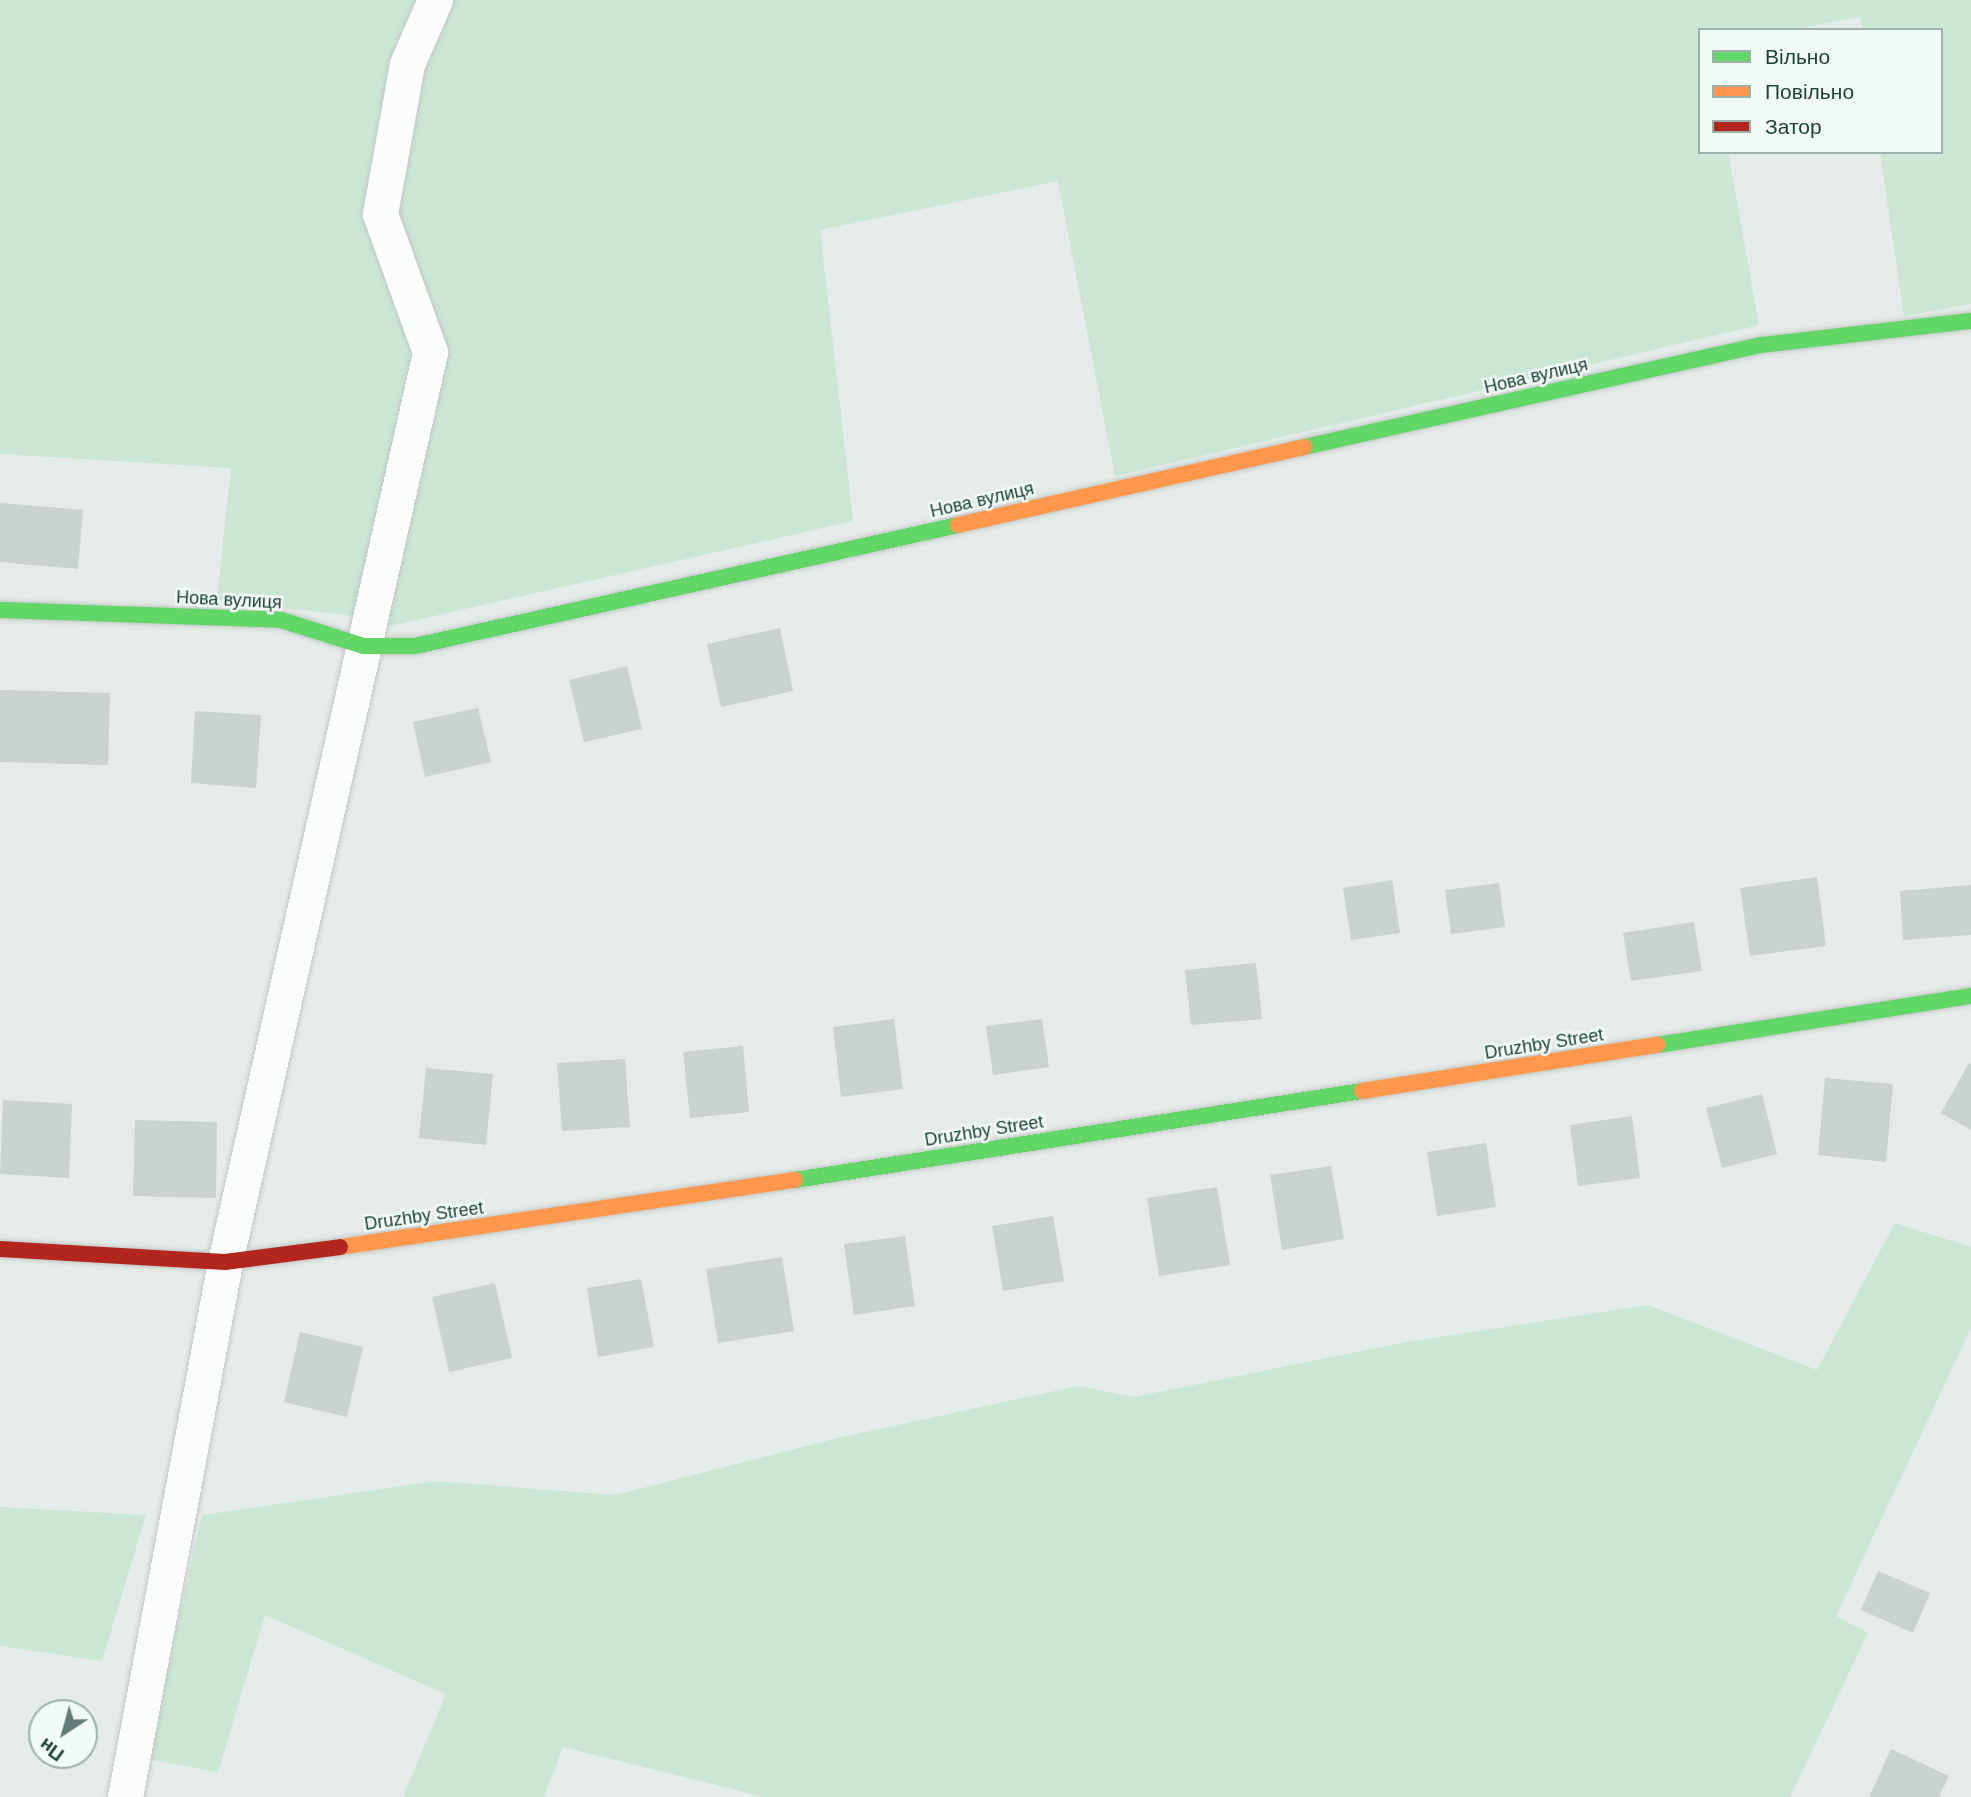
<!DOCTYPE html>
<html>
<head>
<meta charset="utf-8">
<style>
	body { margin:0 }
	#map { position:relative; width:1971px; height:1797px; overflow:hidden; background:#e4ebe8; font-family:Arial,sans-serif }
	div>[style] { position:absolute }
	.green>* { inset:0; background:#cbe6d5 }
	.building>* { inset:0; background:#cad2cf }
	.roads { filter:drop-shadow(0 0 2px #c1c8c5) drop-shadow(0 0 2px #c1c8c5) }
	.street>* { height:35px; margin:-17.5px; padding:0 17.5px; transform-origin:17.5px; border-radius:17.5px; background:#fbfcfc }
	.fast>* { height:16px; margin:-8px; padding:0 8px; transform-origin:8px; border-radius:8px; background:#63d668 }
	.slow>* { height:16px; margin:-8px; padding:0 8px; transform-origin:8px; border-radius:8px; background:#ff974d }
	.jam>* { height:16px; margin:-8px; padding:0 8px; transform-origin:8px; border-radius:8px; background:#b3261e }
	span { translate:-50% -50%; white-space:nowrap; text-align:center; line-height:1.15; -webkit-text-stroke:5px #f2faf6; paint-order:stroke }
	.street-label { font-size:18px; color:#1f413a }
	.legend { position:absolute; left:1698px; top:28px; width:245px; height:126px; box-sizing:border-box; background:#f2faf6; border:2px solid #9eb0ab; margin:0; padding:9px 12px; list-style:none; font-size:21px; color:#1f413a }
	.legend li { display:flex; align-items:center; gap:14px; height:35px }
	.legend b { width:35px; border:2px solid #9eb0ab }
	.north { position:absolute; left:28px; top:1699px; width:70px; height:70px; box-sizing:border-box; background:#f2faf6; border:2px solid #9eb0ab; border-radius:50%; rotate:216deg; font-size:19px; font-weight:700; line-height:28px; text-align:center; color:#1f413a }
	.north::after { content:''; display:block; margin:auto; width:24px; height:32px; background:#647c77; clip-path:polygon(50% 0,100% 100%,50% 72%,0 100%) }
</style>
</head>
<body>
<div id="map">
	<div class="green">
		<i style="clip-path:polygon(0 0,1971px 0,1971px 304px,1904px 316px,1880px 152px,1941px 152px,1941px 30px,1863px 30px,1860px 17px,1789px 30px,1700px 30px,1700px 152px,1728px 152px,1759px 325px,1115px 476px,1058px 181px,820px 230px,853px 521px,386px 627px,353px 616px,217px 600px,231px 468px,0 454px)"></i>
		<i style="clip-path:polygon(1895px 1223px,1971px 1247px,1971px 1328px,1836px 1616px,1868px 1633px,1790px 1797px,765px 1797px,563px 1747px,544px 1797px,403px 1797px,446px 1694px,265px 1615px,218px 1772px,147px 1759px,202px 1515px,436px 1481px,615px 1495px,838px 1438px,1078px 1386px,1134px 1397px,1407px 1342px,1648px 1305px,1817px 1370px)"></i>
		<i style="clip-path:polygon(0 1507px,146px 1515px,102px 1661px,0 1646px)"></i>
	</div>
	<div class="building">
		<i style="clip-path:polygon(0 503px,83px 510px,78px 569px,0 562px)"></i>
		<i style="clip-path:polygon(780px 628px,793px 691px,721px 707px,707px 644px)"></i>
		<i style="clip-path:polygon(627px 666px,642px 729px,584px 742px,569px 680px)"></i>
		<i style="clip-path:polygon(0 690px,110px 693px,108px 765px,0 762px)"></i>
		<i style="clip-path:polygon(478px 708px,491px 762px,425px 777px,413px 722px)"></i>
		<i style="clip-path:polygon(195px 711px,261px 715px,256px 788px,191px 783px)"></i>
		<i style="clip-path:polygon(1817px 877px,1826px 946px,1750px 956px,1740px 888px)"></i>
		<i style="clip-path:polygon(1392px 880px,1400px 933px,1351px 940px,1343px 888px)"></i>
		<i style="clip-path:polygon(1499px 883px,1505px 927px,1451px 934px,1445px 890px)"></i>
		<i style="clip-path:polygon(1971px 885px,1971px 935px,1903px 940px,1900px 891px)"></i>
		<i style="clip-path:polygon(1694px 922px,1702px 971px,1631px 981px,1623px 933px)"></i>
		<i style="clip-path:polygon(1256px 963px,1262px 1019px,1191px 1025px,1185px 970px)"></i>
		<i style="clip-path:polygon(894px 1019px,903px 1089px,841px 1097px,833px 1027px)"></i>
		<i style="clip-path:polygon(1042px 1019px,1049px 1067px,993px 1075px,986px 1026px)"></i>
		<i style="clip-path:polygon(743px 1046px,749px 1112px,690px 1118px,683px 1052px)"></i>
		<i style="clip-path:polygon(625px 1059px,630px 1127px,562px 1131px,557px 1063px)"></i>
		<i style="clip-path:polygon(1969px 1063px,1971px 1064px,1971px 1130px,1941px 1113px)"></i>
		<i style="clip-path:polygon(426px 1068px,493px 1074px,486px 1145px,419px 1138px)"></i>
		<i style="clip-path:polygon(1825px 1078px,1893px 1084px,1886px 1162px,1818px 1155px)"></i>
		<i style="clip-path:polygon(1762px 1094px,1777px 1154px,1722px 1168px,1706px 1108px)"></i>
		<i style="clip-path:polygon(3px 1100px,72px 1104px,69px 1178px,0 1174px)"></i>
		<i style="clip-path:polygon(1632px 1116px,1640px 1178px,1578px 1186px,1570px 1125px)"></i>
		<i style="clip-path:polygon(135px 1120px,217px 1122px,216px 1198px,133px 1196px)"></i>
		<i style="clip-path:polygon(1486px 1143px,1496px 1207px,1437px 1216px,1427px 1152px)"></i>
		<i style="clip-path:polygon(1331px 1166px,1344px 1239px,1282px 1250px,1270px 1175px)"></i>
		<i style="clip-path:polygon(1217px 1187px,1230px 1265px,1159px 1276px,1147px 1198px)"></i>
		<i style="clip-path:polygon(1053px 1216px,1064px 1281px,1003px 1291px,992px 1226px)"></i>
		<i style="clip-path:polygon(905px 1236px,915px 1306px,854px 1315px,844px 1244px)"></i>
		<i style="clip-path:polygon(782px 1257px,794px 1331px,718px 1343px,706px 1269px)"></i>
		<i style="clip-path:polygon(641px 1279px,654px 1347px,598px 1357px,587px 1288px)"></i>
		<i style="clip-path:polygon(495px 1283px,512px 1358px,449px 1372px,432px 1297px)"></i>
		<i style="clip-path:polygon(300px 1332px,363px 1347px,347px 1417px,284px 1402px)"></i>
		<i style="clip-path:polygon(1878px 1571px,1930px 1593px,1913px 1633px,1861px 1610px)"></i>
		<i style="clip-path:polygon(1891px 1749px,1949px 1776px,1939px 1797px,1869px 1797px)"></i>
	</div>
	<div class="roads">
		<div class="street">
			<i style="left:125px;top:1797px;width:544px;rotate:-79.41deg"></i>
			<i style="left:225px;top:1262px;width:933px;rotate:-77.3deg"></i>
			<i style="left:430px;top:352px;width:147px;rotate:-109.9deg"></i>
			<i style="left:380px;top:214px;width:152px;rotate:-79.8deg"></i>
			<i style="left:407px;top:64px;width:70px;rotate:-66.4deg"></i>
		</div>
		<div class="fast">
			<i style="left:1304px;top:447px;width:469px;rotate:-12.6deg"></i>
			<i style="left:1762px;top:345px;width:210px;rotate:-6.6deg"></i>
			<i style="left:0;top:610px;width:281px;rotate:2deg"></i>
			<i style="left:281px;top:620px;width:87px;rotate:17.4deg"></i>
			<i style="left:364px;top:646px;width:51px"></i>
			<i style="left:415px;top:646px;width:556px;rotate:-12.56deg"></i>
			<i style="left:1657px;top:1045px;width:318px;rotate:-8.9deg"></i>
			<i style="left:795px;top:1180px;width:574px;rotate:-8.92deg"></i>
		</div>
		<div class="slow">
			<i style="left:958px;top:525px;width:355px;rotate:-12.7deg"></i>
			<i style="left:1362px;top:1091px;width:299px;rotate:-8.9deg"></i>
			<i style="left:340px;top:1247px;width:460px;rotate:-8.4deg"></i>
		</div>
		<div class="jam">
			<i style="left:0;top:1249px;width:225px;rotate:3.3deg"></i>
			<i style="left:225px;top:1262px;width:116px;rotate:-7.4deg"></i>
		</div>
	</div>
	<div class="street-label">
		<span style="left:1536px;top:376px;rotate:-13deg">Нова вулиця</span>
		<span style="left:982px;top:500px;rotate:-13deg">Нова вулиця</span>
		<span style="left:229px;top:600px;rotate:3deg">Нова вулиця</span>
		<span style="left:1544px;top:1044px;rotate:-9deg">Druzhby Street</span>
		<span style="left:984px;top:1131px;rotate:-9deg">Druzhby Street</span>
		<span style="left:424px;top:1216px;rotate:-8deg">Druzhby Street</span>
	</div>
	<ul class="legend">
	<li><b style="height:9px;background:#63d668"></b>Вільно</li>
	<li><b style="height:9px;background:#ff974d"></b>Повільно</li>
	<li><b style="height:9px;background:#b3261e"></b>Затор</li>
	</ul>
	<div class="north">Пн</div>
</div>
</body>
</html>
